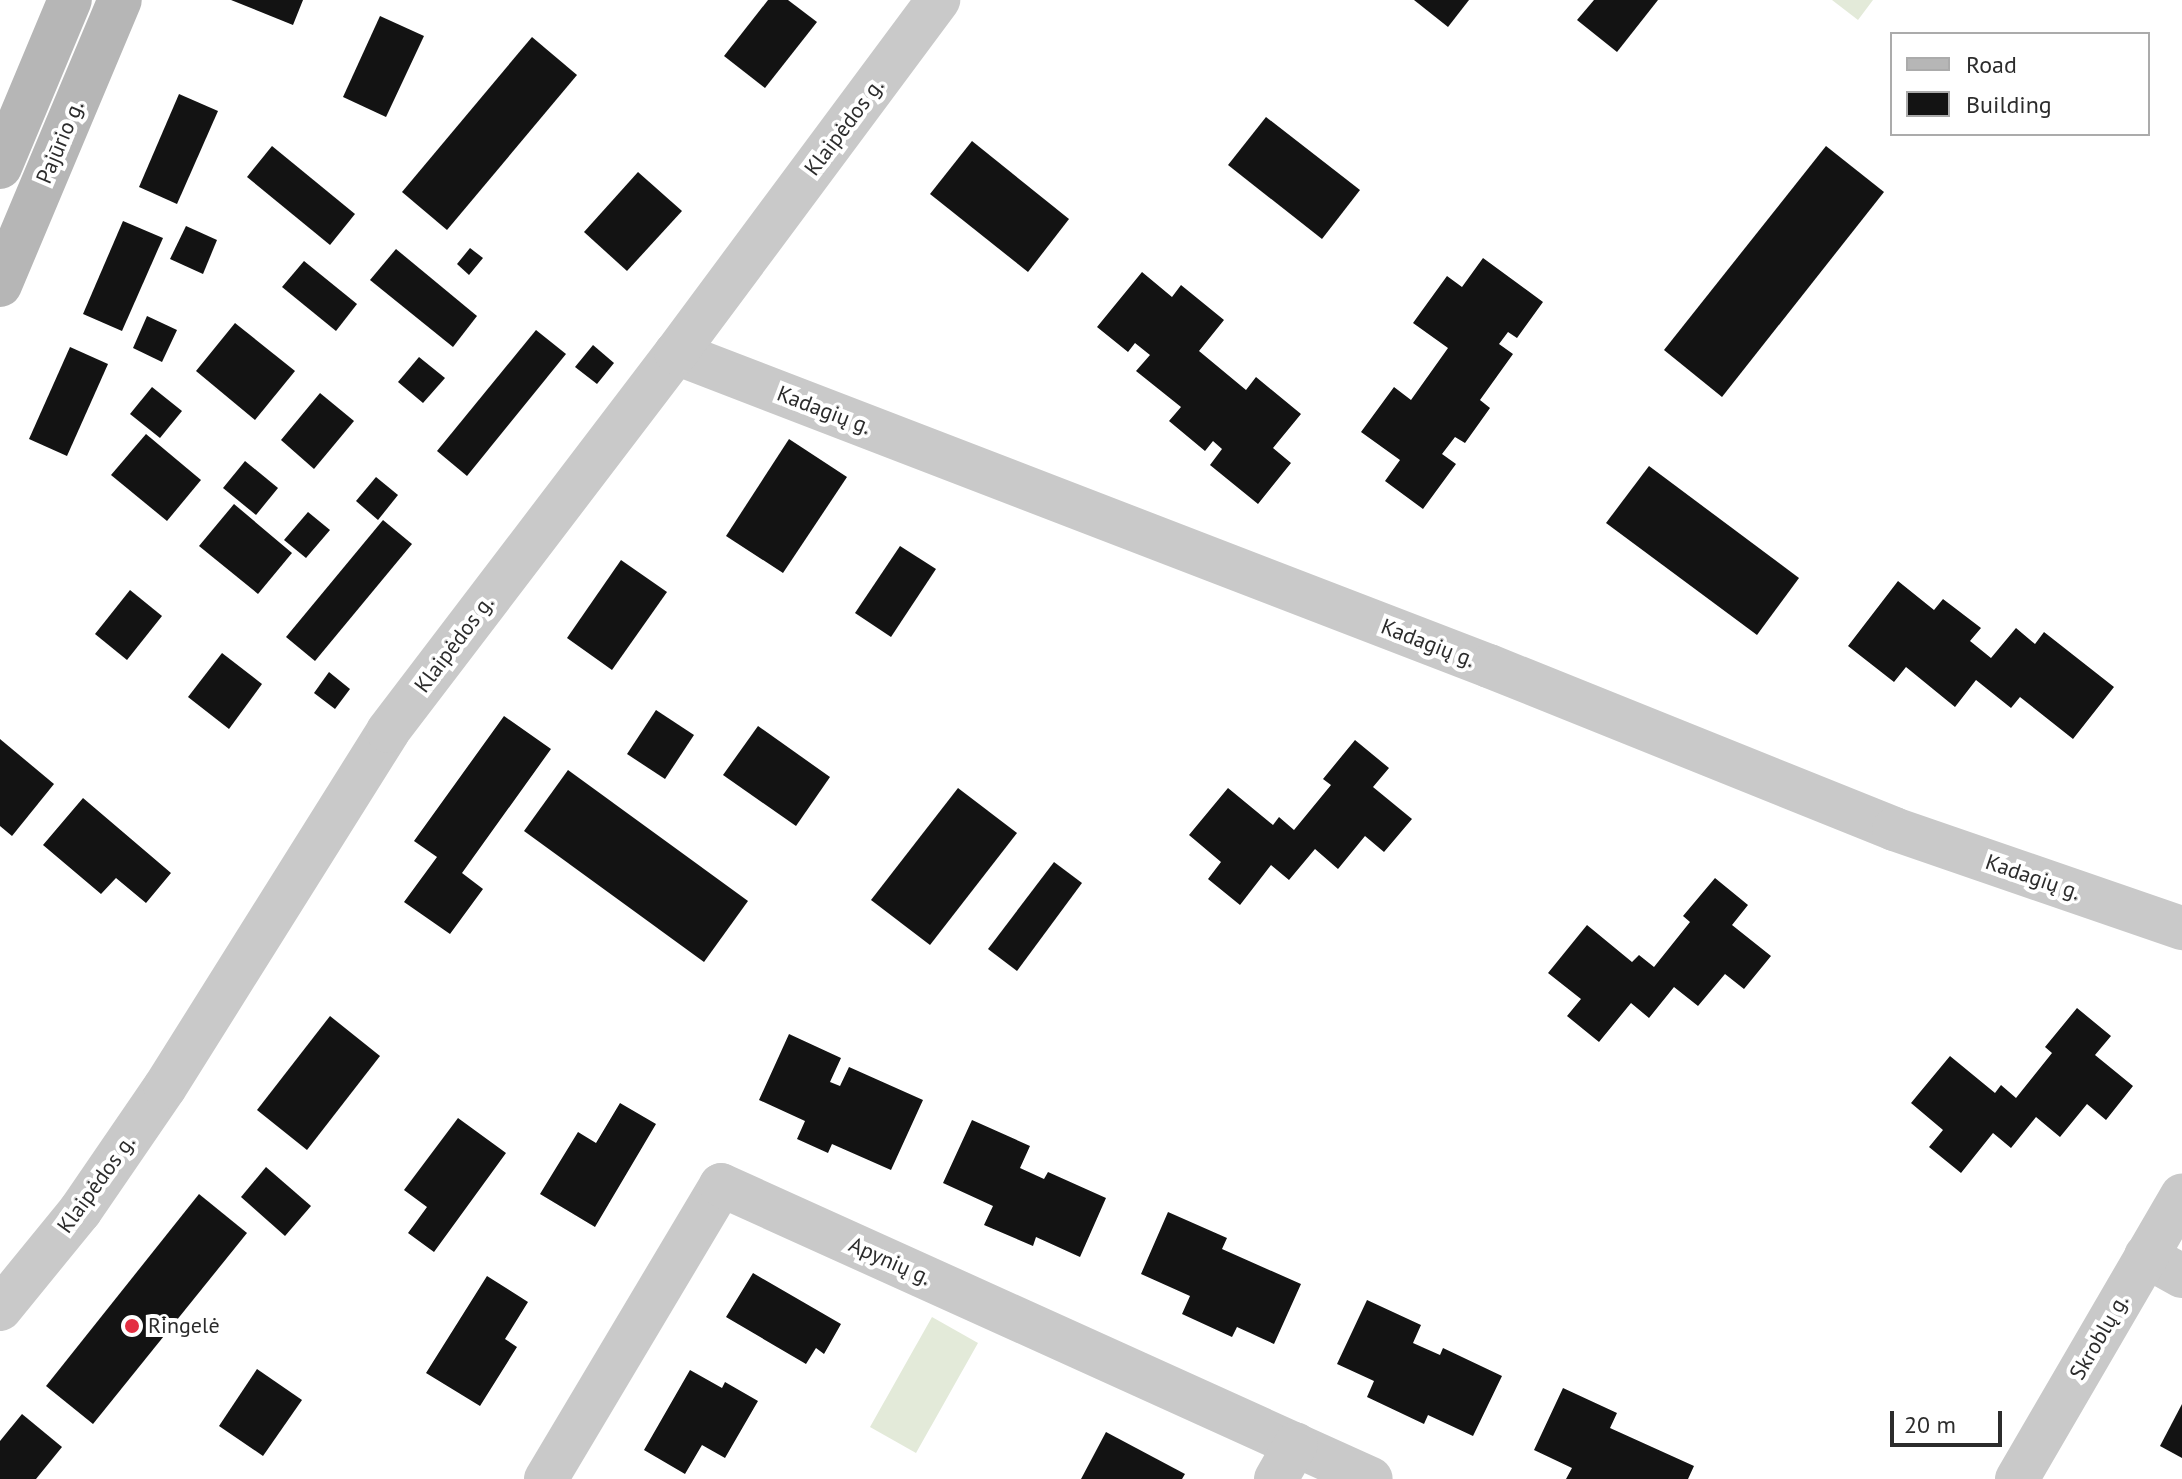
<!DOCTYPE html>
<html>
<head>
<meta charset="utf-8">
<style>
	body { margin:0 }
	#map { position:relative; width:2182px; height:1479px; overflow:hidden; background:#fff; font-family:"PT Sans",sans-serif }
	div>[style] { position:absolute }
	.green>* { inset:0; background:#e3ead9 }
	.building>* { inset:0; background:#131313 }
	.minor>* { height:44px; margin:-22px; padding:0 22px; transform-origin:22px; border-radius:22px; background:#c9c9c9 }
	.secondary>* { height:44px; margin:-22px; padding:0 22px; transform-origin:22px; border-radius:22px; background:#b6b6b6 }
	.dots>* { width:22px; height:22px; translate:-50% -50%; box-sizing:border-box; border:4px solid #fff; border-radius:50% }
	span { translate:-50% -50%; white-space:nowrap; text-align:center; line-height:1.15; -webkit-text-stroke:8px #fff; paint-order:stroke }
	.street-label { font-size:22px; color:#2c2c2c }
	.poi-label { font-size:22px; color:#2c2c2c }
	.left { translate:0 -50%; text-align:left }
	.legend { position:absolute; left:1890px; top:32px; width:260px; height:104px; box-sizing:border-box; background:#fff; border:2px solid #ababab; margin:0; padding:10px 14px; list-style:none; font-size:24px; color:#2c2c2c }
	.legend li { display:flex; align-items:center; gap:16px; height:40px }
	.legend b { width:40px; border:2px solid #ababab }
	.scale { position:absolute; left:1890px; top:1411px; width:112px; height:36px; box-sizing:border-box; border:4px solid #2c2c2c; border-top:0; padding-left:10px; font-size:24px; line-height:28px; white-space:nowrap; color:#2c2c2c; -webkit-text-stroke:6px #fff; paint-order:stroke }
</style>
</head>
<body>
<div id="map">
	<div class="green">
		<i style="clip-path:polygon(1832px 0,1873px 0,1858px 20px)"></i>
		<i style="clip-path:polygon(932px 1317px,978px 1343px,916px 1453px,870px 1427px)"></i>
	</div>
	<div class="building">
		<i style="clip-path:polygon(231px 0,303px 0,293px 25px)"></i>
		<i style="clip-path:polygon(768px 0,788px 0,817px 22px,765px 88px,724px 56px)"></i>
		<i style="clip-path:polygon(1414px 0,1469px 0,1448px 27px)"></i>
		<i style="clip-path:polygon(1594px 0,1658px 0,1617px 52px,1577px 20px)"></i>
		<i style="clip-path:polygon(380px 16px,424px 36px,386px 117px,343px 97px)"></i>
		<i style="clip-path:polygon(532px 37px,577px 75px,447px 230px,402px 192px)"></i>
		<i style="clip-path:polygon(179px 94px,218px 111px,177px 204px,139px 187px)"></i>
		<i style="clip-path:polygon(1266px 117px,1360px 190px,1322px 239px,1228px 165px)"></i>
		<i style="clip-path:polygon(972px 141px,1069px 219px,1028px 272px,930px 194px)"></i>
		<i style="clip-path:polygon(272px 146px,355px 214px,330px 245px,247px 177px)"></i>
		<i style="clip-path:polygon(1826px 146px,1884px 192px,1722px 397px,1664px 350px)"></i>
		<i style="clip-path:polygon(638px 172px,682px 211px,627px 271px,584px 232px)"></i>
		<i style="clip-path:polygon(123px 221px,163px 238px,122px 331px,83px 314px)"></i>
		<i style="clip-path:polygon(186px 226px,217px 240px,203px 274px,170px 259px)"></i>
		<i style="clip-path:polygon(470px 248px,483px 258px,469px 275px,457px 264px)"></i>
		<i style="clip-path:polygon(396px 249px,477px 316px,453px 347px,370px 280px)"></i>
		<i style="clip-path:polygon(1483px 258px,1543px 302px,1517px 338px,1508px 332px,1499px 344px,1513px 354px,1480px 400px,1490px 408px,1465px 443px,1455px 437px,1442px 454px,1456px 464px,1423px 509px,1385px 481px,1400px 460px,1361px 432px,1394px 387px,1411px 400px,1448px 348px,1413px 323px,1447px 276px,1462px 287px)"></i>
		<i style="clip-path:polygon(304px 261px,357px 304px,336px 331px,282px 287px)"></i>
		<i style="clip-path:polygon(1142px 272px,1172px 297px,1181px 285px,1224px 320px,1199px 351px,1246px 390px,1256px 377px,1301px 414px,1273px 448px,1291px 463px,1258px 504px,1210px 465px,1222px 449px,1213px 441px,1205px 451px,1169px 421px,1181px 407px,1136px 371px,1150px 355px,1135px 343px,1128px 352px,1097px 327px)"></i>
		<i style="clip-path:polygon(147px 316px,177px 330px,162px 362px,133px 348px)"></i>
		<i style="clip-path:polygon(235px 323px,295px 371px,255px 420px,196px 371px)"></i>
		<i style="clip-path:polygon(536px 330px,566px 354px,467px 476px,437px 451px)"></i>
		<i style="clip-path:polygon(593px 345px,614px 363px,597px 384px,575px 367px)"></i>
		<i style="clip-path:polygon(70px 347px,108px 364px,67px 456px,29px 439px)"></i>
		<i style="clip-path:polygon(419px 357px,445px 378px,423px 403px,398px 382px)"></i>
		<i style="clip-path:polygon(152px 387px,182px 411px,160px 438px,130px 414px)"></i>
		<i style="clip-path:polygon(320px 393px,354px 421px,314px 469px,281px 440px)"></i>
		<i style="clip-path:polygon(146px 434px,201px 480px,167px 521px,111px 475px)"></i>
		<i style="clip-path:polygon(789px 439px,847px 477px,783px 573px,726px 536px)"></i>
		<i style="clip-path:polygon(245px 461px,278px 488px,256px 515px,223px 488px)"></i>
		<i style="clip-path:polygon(1649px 466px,1799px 578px,1757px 635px,1606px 523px)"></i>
		<i style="clip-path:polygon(376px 477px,398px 495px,378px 520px,356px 501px)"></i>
		<i style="clip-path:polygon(234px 504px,292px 553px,258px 594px,199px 546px)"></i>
		<i style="clip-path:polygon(308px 512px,330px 530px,306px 558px,284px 540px)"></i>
		<i style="clip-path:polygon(383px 520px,412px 544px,315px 661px,286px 637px)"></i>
		<i style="clip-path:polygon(900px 546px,936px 569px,891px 637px,855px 613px)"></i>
		<i style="clip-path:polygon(621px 560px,667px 592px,612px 670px,567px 638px)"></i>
		<i style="clip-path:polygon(1898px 581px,1934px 610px,1943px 599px,1981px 628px,1970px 641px,1991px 658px,2016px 628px,2035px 644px,2044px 632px,2114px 687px,2073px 739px,2020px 697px,2011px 708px,1976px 680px,1955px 707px,1906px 667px,1894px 682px,1848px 646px)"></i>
		<i style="clip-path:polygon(130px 590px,162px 616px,127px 660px,95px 634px)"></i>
		<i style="clip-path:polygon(222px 653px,262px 684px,229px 729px,188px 697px)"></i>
		<i style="clip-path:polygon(329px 672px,350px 689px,335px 709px,314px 693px)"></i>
		<i style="clip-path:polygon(656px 710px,694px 735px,665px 779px,627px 754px)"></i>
		<i style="clip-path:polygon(504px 716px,551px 749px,462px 873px,483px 889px,450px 934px,404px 902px,437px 857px,414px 841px)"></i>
		<i style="clip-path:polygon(758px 726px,830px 777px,796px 826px,723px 775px)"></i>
		<i style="clip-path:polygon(0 739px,54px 784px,12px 836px,0 826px)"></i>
		<i style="clip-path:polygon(1355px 740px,1389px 768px,1373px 787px,1412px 819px,1384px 852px,1365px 836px,1338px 869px,1315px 849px,1289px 880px,1271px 865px,1240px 905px,1208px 879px,1221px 862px,1189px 835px,1228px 788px,1273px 825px,1279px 817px,1294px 830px,1331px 785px,1323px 779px)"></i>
		<i style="clip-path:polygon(568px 770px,748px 901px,704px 962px,524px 831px)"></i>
		<i style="clip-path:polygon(958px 788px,1017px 833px,930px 945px,871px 900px)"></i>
		<i style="clip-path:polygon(83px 798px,171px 873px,146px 903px,116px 878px,101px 894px,43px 845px)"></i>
		<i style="clip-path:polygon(1054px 862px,1082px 883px,1017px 971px,988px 949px)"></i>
		<i style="clip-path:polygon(1715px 878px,1748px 905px,1732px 925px,1771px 956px,1744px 989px,1725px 974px,1698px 1006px,1674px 987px,1649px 1018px,1631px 1003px,1599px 1042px,1567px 1016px,1581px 999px,1548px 973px,1587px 925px,1632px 962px,1639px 955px,1654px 967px,1690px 922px,1683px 916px)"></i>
		<i style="clip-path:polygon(2077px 1008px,2111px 1036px,2095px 1055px,2133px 1086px,2106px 1120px,2087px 1104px,2060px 1137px,2036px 1117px,2011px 1148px,1993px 1133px,1961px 1173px,1929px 1147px,1943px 1130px,1911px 1103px,1950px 1056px,1995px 1093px,2001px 1085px,2016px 1098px,2052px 1053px,2045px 1047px)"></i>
		<i style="clip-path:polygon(330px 1016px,380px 1056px,307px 1150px,257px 1110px)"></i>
		<i style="clip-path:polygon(789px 1034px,841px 1058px,830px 1082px,840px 1086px,849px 1067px,923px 1100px,891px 1170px,832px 1144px,828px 1153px,797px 1139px,805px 1121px,759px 1100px)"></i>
		<i style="clip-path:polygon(620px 1103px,656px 1124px,595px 1227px,540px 1194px,578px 1132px,596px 1143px)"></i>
		<i style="clip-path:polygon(458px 1118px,506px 1153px,434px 1252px,408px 1233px,427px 1207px,404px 1190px)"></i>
		<i style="clip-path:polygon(972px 1120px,1030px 1146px,1020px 1168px,1044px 1179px,1048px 1172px,1106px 1198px,1080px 1257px,1036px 1237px,1033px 1246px,984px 1225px,993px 1206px,943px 1183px)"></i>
		<i style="clip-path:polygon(266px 1167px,311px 1206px,285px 1236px,241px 1197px)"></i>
		<i style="clip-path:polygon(199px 1194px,247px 1233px,93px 1424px,46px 1386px)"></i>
		<i style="clip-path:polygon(1168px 1212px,1227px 1238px,1222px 1249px,1301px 1284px,1274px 1344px,1237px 1327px,1232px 1337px,1182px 1314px,1190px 1296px,1141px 1274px)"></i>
		<i style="clip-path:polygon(753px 1273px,841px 1324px,824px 1354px,816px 1348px,806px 1364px,726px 1317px)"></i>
		<i style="clip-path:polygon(487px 1276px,528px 1302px,505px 1339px,517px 1347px,480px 1406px,426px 1373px)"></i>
		<i style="clip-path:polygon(1367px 1300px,1421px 1325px,1413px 1343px,1440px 1355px,1443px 1348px,1502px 1376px,1473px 1436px,1428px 1415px,1424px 1424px,1367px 1397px,1374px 1381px,1337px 1364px)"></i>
		<i style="clip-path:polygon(257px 1369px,302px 1400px,263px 1456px,219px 1426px)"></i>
		<i style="clip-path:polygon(690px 1370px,722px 1388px,725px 1382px,758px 1401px,725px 1458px,702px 1445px,685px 1474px,644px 1450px)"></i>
		<i style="clip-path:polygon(1563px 1388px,1617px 1413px,1610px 1428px,1694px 1466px,1688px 1479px,1566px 1479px,1572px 1468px,1534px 1450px)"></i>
		<i style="clip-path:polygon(2182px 1404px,2182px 1458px,2160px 1446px)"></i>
		<i style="clip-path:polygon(22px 1414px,62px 1447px,36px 1479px,0 1479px,0 1441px)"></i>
		<i style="clip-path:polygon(1106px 1432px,1185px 1474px,1182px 1479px,1081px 1479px)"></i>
	</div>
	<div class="minor">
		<i style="left:676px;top:353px;width:871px;rotate:21.06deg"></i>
		<i style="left:1489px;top:666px;width:437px;rotate:21.9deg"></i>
		<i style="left:1894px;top:829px;width:305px;rotate:19deg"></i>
		<i style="left:2146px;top:1256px;width:41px;rotate:29.1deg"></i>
		<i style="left:0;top:1309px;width:127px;rotate:-50.8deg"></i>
		<i style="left:80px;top:1211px;width:150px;rotate:-55.6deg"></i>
		<i style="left:165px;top:1087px;width:420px;rotate:-57.9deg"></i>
		<i style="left:388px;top:731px;width:475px;rotate:-52.7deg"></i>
		<i style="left:676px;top:353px;width:440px;rotate:-53.4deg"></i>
		<i style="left:546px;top:1479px;width:342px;rotate:-59.2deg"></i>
		<i style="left:721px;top:1185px;width:713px;rotate:24.34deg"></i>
		<i style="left:1276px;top:1479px;width:40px;rotate:-60.3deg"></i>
		<i style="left:2017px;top:1479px;width:328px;rotate:-59.8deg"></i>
	</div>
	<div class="secondary">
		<i style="left:0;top:167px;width:181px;rotate:-67.3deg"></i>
		<i style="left:0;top:285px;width:309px;rotate:-67.2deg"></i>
	</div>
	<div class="dots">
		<i style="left:132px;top:1326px;background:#e32e41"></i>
	</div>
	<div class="street-label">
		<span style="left:844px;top:127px;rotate:-53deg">Klaipėdos g.</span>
		<span style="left:60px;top:142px;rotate:-67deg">Pajūrio g.</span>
		<span style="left:824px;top:410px;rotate:21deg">Kadagių g.</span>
		<span style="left:1428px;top:643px;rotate:21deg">Kadagių g.</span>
		<span style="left:454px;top:644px;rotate:-53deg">Klaipėdos g.</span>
		<span style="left:2033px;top:877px;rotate:19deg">Kadagių g.</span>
		<span style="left:96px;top:1184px;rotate:-54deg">Klaipėdos g.</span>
		<span style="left:890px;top:1261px;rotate:24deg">Apynių g.</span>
		<span style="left:2099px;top:1337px;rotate:-60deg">Skroblų g.</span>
	</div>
	<div class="poi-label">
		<span class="left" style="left:148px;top:1326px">Ringelė</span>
	</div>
	<ul class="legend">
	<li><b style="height:10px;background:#b6b6b6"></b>Road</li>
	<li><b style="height:22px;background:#131313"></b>Building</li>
	</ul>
	<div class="scale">20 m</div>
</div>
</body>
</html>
